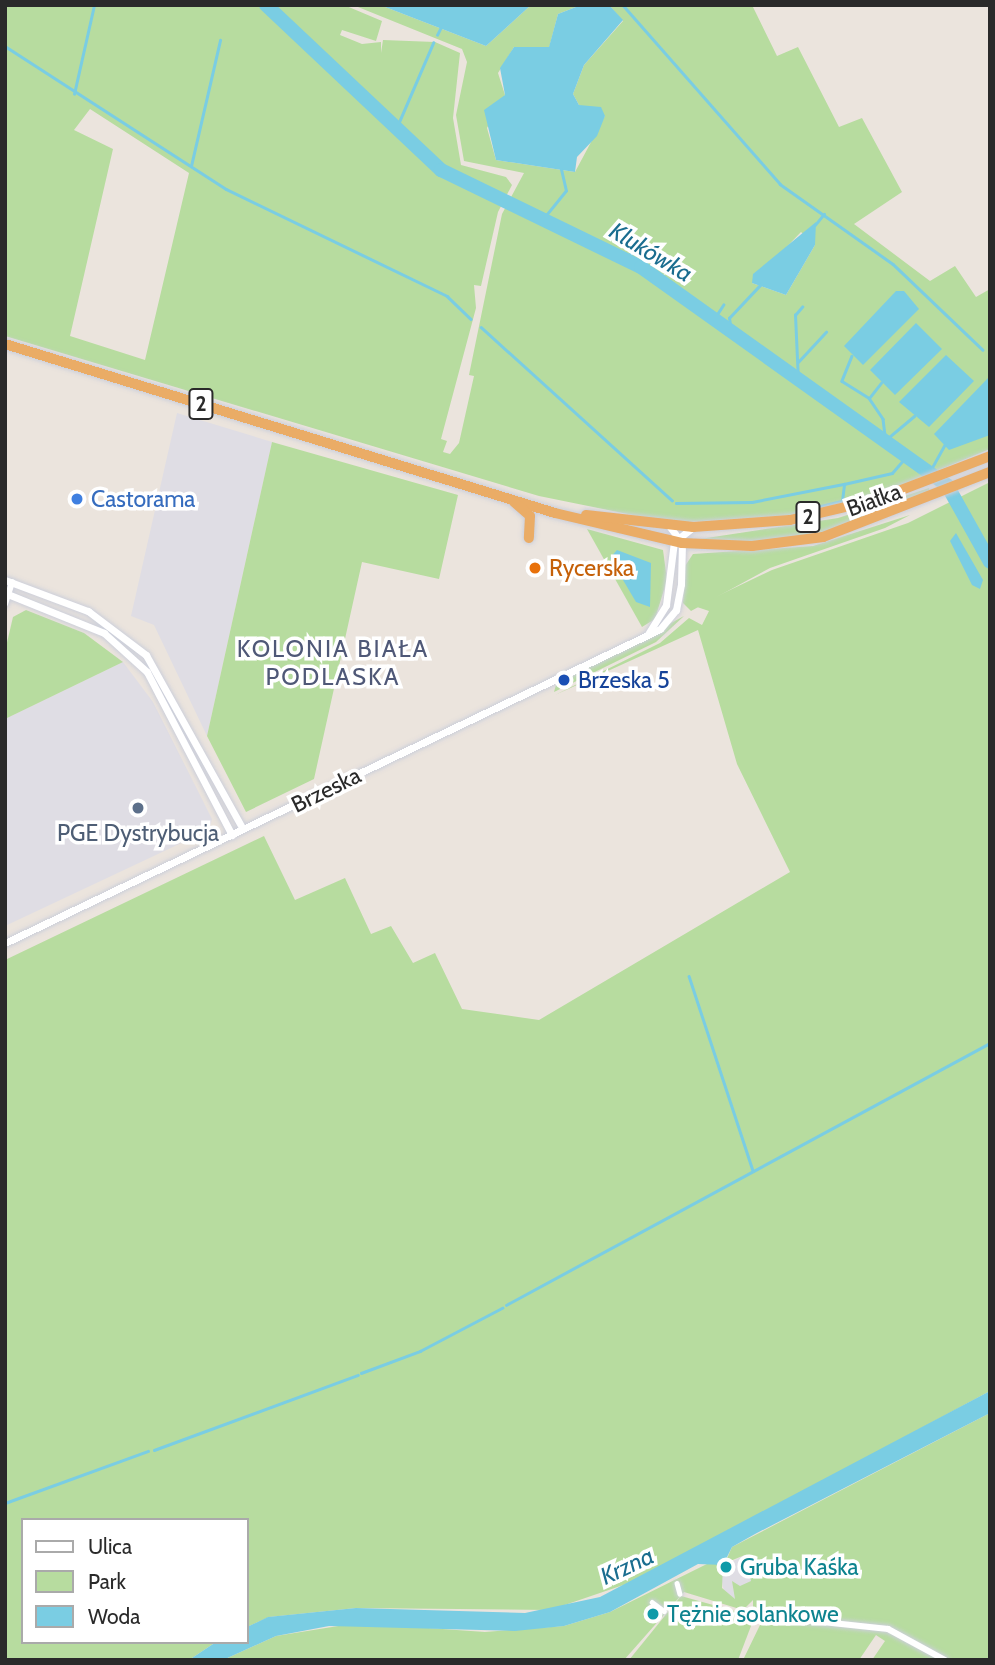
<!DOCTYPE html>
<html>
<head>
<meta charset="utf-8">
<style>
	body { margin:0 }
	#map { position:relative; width:995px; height:1665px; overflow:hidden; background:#ebe4dd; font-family:Cabin,sans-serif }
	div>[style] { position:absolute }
	.industrial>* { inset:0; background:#dfdde4 }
	.green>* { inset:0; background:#b7dc9f }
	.water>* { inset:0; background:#7acde3 }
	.stream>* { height:2.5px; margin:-1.25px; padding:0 1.25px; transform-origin:1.25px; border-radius:1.25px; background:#7acde3 }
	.river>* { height:14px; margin:-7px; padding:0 7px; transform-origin:7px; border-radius:7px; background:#7acde3 }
	.roads { filter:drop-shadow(0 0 2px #cccfda) drop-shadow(0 0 2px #cccfda) }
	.pedestrian>* { height:4.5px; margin:-2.25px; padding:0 2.25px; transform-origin:2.25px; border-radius:2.25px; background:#fff }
	.minor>* { height:6px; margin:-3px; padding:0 3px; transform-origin:3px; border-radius:3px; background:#fff }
	.tertiary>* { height:7px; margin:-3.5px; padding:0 3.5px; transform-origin:3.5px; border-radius:3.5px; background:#fff }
	.trunk>* { height:10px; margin:-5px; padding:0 5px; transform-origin:5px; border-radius:5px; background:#eaac66 }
	.dots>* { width:19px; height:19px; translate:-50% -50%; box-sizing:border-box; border:4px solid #fff; border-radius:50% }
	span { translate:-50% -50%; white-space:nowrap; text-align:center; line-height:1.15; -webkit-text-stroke:7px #fff; paint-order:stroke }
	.shield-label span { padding:2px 5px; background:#fff; border:2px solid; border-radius:5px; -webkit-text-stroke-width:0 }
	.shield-label { font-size:21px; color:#2a2a2a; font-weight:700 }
	.shop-label { font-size:23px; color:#366cbe }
	.left { translate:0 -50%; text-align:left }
	.street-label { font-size:23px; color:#2a2a2a }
	.food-label { font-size:23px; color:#c56008 }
	.transit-label { font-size:23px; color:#164399 }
	.service-label { font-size:23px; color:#4e5e75 }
	.culture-label { font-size:23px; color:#0d838f }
	.water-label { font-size:24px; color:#1a6d8f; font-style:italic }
	.neighbourhood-label { font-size:24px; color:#4f5877; letter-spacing:2px }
	.frame { position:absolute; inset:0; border:7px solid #2a2a2a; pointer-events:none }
	.legend { position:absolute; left:21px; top:1518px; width:228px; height:126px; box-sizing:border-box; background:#fff; border:2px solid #aaa; margin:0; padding:9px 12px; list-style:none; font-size:21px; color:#2a2a2a }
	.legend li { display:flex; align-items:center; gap:14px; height:35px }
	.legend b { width:35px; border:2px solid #aaa }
</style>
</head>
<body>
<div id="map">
	<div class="industrial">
		<i style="clip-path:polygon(177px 413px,272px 442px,207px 736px,154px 625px,131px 616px)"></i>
		<i style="clip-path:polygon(123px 662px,153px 702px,212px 819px,209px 830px,5px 926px,5px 719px)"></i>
		<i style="clip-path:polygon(748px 1553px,762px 1580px,744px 1606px,726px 1600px,719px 1569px)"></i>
	</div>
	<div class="green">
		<i style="clip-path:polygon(evenodd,5px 5px,344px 5px,382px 21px,376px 41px,342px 30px,340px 35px,362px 44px,381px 42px,381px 53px,383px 40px,435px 42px,460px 53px,453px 118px,461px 165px,506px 177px,512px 185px,498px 212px,481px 286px,474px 285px,476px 308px,441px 439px,447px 441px,443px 452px,450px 454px,459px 443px,474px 376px,469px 375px,502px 214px,524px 173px,464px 161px,456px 115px,467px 62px,462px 49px,353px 5px,380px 5px,486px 46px,531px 5px,581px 5px,558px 14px,549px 48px,514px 47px,498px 73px,505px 95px,487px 128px,496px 160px,575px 172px,605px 116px,579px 105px,573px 94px,584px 65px,623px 21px,609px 5px,752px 5px,777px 56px,798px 47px,839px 127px,862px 118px,902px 192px,854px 224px,930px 281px,955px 266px,976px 297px,990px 289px,990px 449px,878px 495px,797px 515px,672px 523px,539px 496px,5px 336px,5px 5px,90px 109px,189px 173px,145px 360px,70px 336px,113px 149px,74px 130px,90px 109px,5px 5px,801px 232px,815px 245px,786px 295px,752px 283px,801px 232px)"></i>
		<i style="clip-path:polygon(272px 442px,458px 495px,439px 579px,362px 562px,314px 779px,246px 812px,207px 736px)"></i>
		<i style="clip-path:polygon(990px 482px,990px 1391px,641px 1579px,550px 1610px,356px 1608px,269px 1617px,247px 1627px,247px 1520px,23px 1520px,23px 1642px,216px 1642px,189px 1660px,5px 1660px,5px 960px,264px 836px,295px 900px,345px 878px,371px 934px,391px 926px,413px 963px,435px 953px,462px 1009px,539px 1020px,790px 872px,737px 764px,698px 630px,555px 695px,660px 643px,689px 618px,702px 625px,709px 611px,697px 607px,707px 601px,772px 570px,908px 523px)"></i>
		<i style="clip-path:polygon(929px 488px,931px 495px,831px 532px,759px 543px,687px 541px,838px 518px)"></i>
		<i style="clip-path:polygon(910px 515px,885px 528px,770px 568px,691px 611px,683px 603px,685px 566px,693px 554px,813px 546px)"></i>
		<i style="clip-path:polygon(587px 529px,663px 550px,667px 580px,655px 619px,642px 627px)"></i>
		<i style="clip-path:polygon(26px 610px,84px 633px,123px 662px,5px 719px,5px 651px,13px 617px)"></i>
		<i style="clip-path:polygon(684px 616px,656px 642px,554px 692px,556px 685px)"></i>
		<i style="clip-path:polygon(990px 1413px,990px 1660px,946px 1660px,886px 1626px,753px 1612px,753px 1600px,743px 1610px,684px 1592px,624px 1660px,223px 1660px,276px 1636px,357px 1623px,485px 1632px,564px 1626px,610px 1612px,715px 1560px,723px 1565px,722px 1588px,735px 1599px,732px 1581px,740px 1586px,751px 1581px,745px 1555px,725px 1563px,732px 1547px)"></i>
		<i style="clip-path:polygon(681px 1596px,749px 1615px,751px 1626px,738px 1660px,629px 1660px)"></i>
		<i style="clip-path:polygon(776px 1618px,886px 1630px,942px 1660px,872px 1660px,885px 1641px,876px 1635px,859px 1660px,743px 1660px,760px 1625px)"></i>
	</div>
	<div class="water">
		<i style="clip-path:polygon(380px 5px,531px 5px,486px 46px)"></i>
		<i style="clip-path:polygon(581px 5px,609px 5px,623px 20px,584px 65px,573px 94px,579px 105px,601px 107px,605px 116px,597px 136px,577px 157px,575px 172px,496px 160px,484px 110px,505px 95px,500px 68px,514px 47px,549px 47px,558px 14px)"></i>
		<i style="clip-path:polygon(816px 222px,815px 245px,786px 295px,752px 283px,753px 274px)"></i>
		<i style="clip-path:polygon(896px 291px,904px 291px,919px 309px,863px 365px,844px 346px)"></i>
		<i style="clip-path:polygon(916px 323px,942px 349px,895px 395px,870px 370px)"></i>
		<i style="clip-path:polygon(946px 355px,974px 381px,929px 427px,899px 402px)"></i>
		<i style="clip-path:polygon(990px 376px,990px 435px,949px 450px,934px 434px)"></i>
		<i style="clip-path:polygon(956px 533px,983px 580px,980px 589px,972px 585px,950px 541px)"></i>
		<i style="clip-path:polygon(617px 550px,651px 563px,650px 607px,636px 602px,610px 558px)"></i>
		<i style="clip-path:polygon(990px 1391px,990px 1413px,755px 1534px,732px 1547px,723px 1565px,698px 1564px,610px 1612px,564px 1626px,515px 1631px,329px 1626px,276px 1636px,223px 1660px,189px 1660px,216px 1642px,247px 1642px,247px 1627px,268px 1617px,356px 1608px,525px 1613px,600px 1597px)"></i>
	</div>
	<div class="stream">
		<i style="left:623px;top:5px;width:238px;rotate:48.7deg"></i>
		<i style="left:780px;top:184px;width:138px;rotate:35.3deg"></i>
		<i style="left:893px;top:264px;width:124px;rotate:43.7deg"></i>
		<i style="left:437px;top:35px;width:7px;rotate:-63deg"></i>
		<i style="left:5px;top:46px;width:263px;rotate:32.9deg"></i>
		<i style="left:226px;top:189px;width:246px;rotate:25.8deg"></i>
		<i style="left:447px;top:296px;width:33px;rotate:44deg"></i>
		<i style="left:74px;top:94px;width:91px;rotate:-77.3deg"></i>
		<i style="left:396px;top:129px;width:94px;rotate:-66.7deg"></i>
		<i style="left:191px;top:166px;width:129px;rotate:-77deg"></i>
		<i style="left:543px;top:219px;width:36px;rotate:-51deg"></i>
		<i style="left:566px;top:191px;width:22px;rotate:-103deg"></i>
		<i style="left:815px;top:225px;width:14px;rotate:-51deg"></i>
		<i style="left:626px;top:259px;width:18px;rotate:-49deg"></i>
		<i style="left:714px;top:319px;width:17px;rotate:-57deg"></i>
		<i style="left:481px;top:327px;width:258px;rotate:42.2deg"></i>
		<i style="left:731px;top:332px;width:14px;rotate:-98deg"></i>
		<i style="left:729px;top:318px;width:47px;rotate:-46.7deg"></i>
		<i style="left:852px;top:356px;width:27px;rotate:112deg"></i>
		<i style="left:842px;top:381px;width:32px;rotate:32deg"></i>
		<i style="left:869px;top:398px;width:25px;rotate:56deg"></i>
		<i style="left:883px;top:419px;width:24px;rotate:83deg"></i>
		<i style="left:798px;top:362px;width:41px;rotate:-47deg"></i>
		<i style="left:798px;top:381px;width:66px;rotate:-92.6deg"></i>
		<i style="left:795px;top:315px;width:11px;rotate:-49deg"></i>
		<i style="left:870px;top:397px;width:18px;rotate:-52deg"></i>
		<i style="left:888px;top:438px;width:34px;rotate:-40deg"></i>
		<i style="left:929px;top:473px;width:33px;rotate:-61deg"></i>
		<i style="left:676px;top:503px;width:76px;rotate:-0.8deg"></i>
		<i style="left:752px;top:502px;width:94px;rotate:-11.1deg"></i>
		<i style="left:844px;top:484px;width:49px;rotate:-12.9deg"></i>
		<i style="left:892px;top:473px;width:20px;rotate:-49deg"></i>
		<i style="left:813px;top:508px;width:30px;rotate:-14deg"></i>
		<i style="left:842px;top:501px;width:16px;rotate:-83deg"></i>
		<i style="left:689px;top:976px;width:205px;rotate:71.8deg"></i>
		<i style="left:506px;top:1305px;width:550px;rotate:-28.43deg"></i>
		<i style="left:361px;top:1373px;width:63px;rotate:-20.4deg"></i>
		<i style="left:420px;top:1351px;width:93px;rotate:-27.7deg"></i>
		<i style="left:154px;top:1450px;width:217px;rotate:-20.2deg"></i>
		<i style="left:5px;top:1503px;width:152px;rotate:-20deg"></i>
	</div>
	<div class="river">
		<i style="left:266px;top:5px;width:241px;rotate:43.3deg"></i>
		<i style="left:441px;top:170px;width:222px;rotate:25.9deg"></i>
		<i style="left:641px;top:267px;width:376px;rotate:35.5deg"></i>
		<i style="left:947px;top:485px;width:88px;rotate:60.8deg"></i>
	</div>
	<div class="roads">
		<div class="pedestrian">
			<i style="left:677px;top:1583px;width:11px;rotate:75deg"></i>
			<i style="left:652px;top:1602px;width:15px;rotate:37deg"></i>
		</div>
		<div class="minor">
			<i style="left:5px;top:604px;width:23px;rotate:-72deg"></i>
			<i style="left:748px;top:1614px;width:141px;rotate:6.1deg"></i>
			<i style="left:888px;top:1629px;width:65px;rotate:28.5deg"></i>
		</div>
		<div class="tertiary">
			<i style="left:5px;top:580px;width:89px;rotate:20.5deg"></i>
			<i style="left:88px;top:611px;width:73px;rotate:37.2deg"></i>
			<i style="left:146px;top:655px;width:199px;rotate:60.9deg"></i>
			<i style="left:5px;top:593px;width:107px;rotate:22deg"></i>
			<i style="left:104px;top:633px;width:58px;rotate:42.2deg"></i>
			<i style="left:147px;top:672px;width:184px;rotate:62.5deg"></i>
			<i style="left:648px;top:634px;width:34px;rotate:-58deg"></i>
			<i style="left:666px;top:605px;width:64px;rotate:-82.8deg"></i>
			<i style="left:674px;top:542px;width:24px;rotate:-38deg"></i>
			<i style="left:5px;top:943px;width:726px;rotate:-25.61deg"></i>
			<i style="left:660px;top:629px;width:25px;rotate:-50deg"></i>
			<i style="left:676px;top:610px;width:26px;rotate:-79deg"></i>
			<i style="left:681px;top:584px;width:41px;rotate:-88.6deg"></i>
			<i style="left:682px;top:543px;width:21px;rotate:-127deg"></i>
		</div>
		<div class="trunk">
			<i style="left:5px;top:344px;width:575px;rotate:17.08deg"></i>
			<i style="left:555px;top:513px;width:130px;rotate:13.3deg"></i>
			<i style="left:682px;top:543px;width:70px;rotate:2.5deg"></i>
			<i style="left:752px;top:546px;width:72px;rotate:-7.2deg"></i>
			<i style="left:823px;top:537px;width:179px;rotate:-21.3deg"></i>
			<i style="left:514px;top:502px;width:21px;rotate:41deg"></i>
			<i style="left:530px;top:516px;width:22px;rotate:93deg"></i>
			<i style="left:586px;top:515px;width:108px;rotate:6.4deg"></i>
			<i style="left:693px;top:527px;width:97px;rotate:-4.1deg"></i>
			<i style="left:790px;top:520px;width:87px;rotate:-13.2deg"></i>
			<i style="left:875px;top:500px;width:123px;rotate:-20.9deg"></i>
		</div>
	</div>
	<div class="dots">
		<i style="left:77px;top:499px;background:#3f7fe0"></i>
		<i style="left:535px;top:568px;background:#e8710a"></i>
		<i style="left:564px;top:680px;background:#1a4fb4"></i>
		<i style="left:138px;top:808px;background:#5c6f8a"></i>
		<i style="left:726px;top:1567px;background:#0f9aa8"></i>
		<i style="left:653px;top:1614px;background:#0f9aa8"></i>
	</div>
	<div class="shield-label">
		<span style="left:201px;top:404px">2</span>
		<span style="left:808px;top:517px">2</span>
	</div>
	<div class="shop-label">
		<span class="left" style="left:91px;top:499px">Castorama</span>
	</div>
	<div class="street-label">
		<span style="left:874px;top:500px;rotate:-20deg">Białka</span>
		<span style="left:326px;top:790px;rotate:-26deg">Brzeska</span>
	</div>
	<div class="food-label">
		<span class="left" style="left:549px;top:568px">Rycerska</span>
	</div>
	<div class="transit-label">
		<span class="left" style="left:578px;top:680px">Brzeska 5</span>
	</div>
	<div class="service-label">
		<span style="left:138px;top:833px">PGE Dystrybucja</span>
	</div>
	<div class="culture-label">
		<span class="left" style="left:740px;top:1567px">Gruba Kaśka</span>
		<span class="left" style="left:667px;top:1614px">Tężnie solankowe</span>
	</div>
	<div class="water-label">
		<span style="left:651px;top:252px;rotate:31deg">Klukówka</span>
		<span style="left:627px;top:1566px;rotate:-25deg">Krzna</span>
	</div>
	<div class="neighbourhood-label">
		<span style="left:333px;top:663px">KOLONIA BIAŁA<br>PODLASKA</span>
	</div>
	<div class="frame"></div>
	<ul class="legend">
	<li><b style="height:9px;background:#fff"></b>Ulica</li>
	<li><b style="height:19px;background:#b7dc9f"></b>Park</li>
	<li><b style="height:19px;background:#7acde3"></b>Woda</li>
	</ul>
</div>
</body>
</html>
